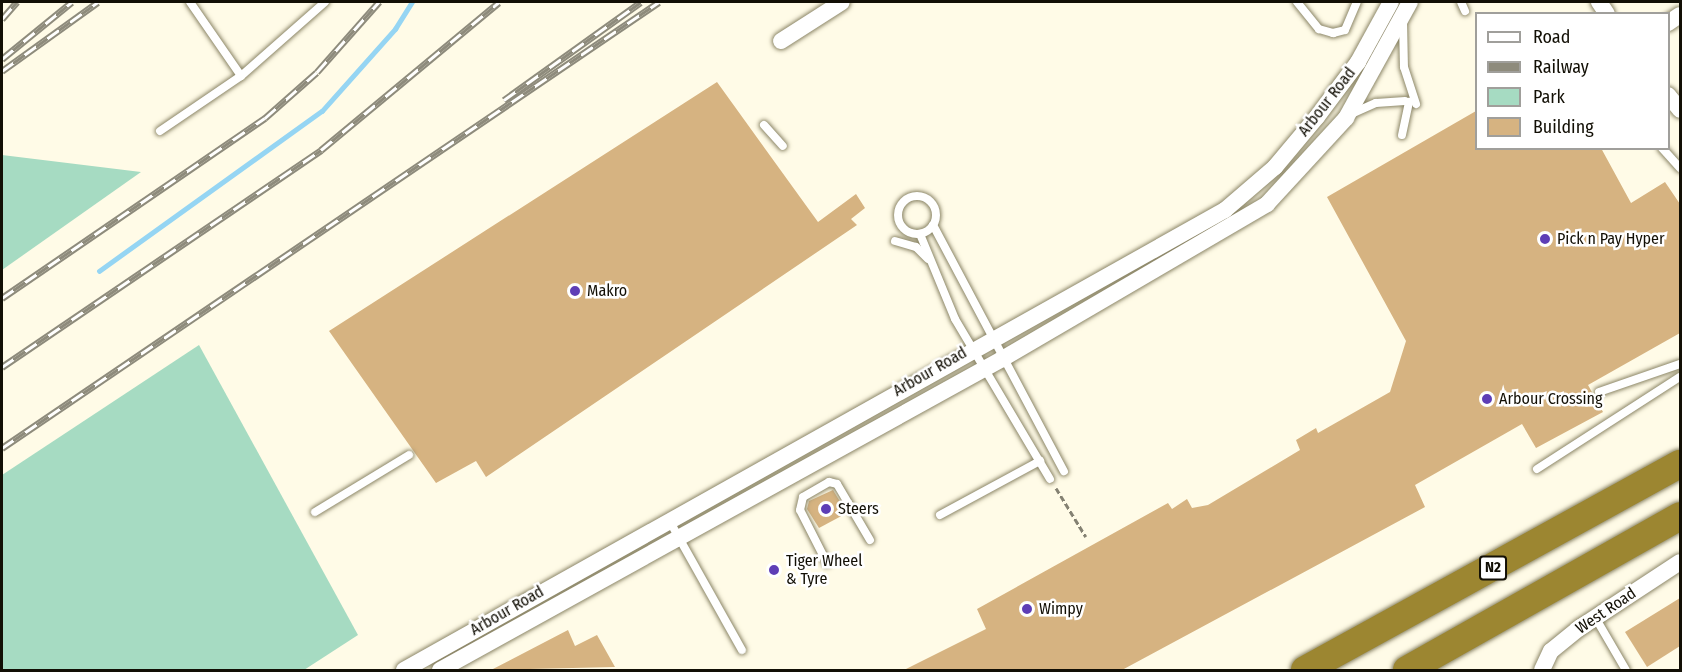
<!DOCTYPE html>
<html>
<head>
<meta charset="utf-8">
<style>
	body { margin:0 }
	#map { position:relative; width:1682px; height:672px; overflow:hidden; background:#fffbe7; font-family:"Fira Sans Condensed",sans-serif }
	div>[style] { position:absolute }
	.green>* { inset:0; background:#a6dbc2 }
	.stream>* { height:4.5px; margin:-2.25px; padding:0 2.25px; transform-origin:2.25px; border-radius:2.25px; background:#95d5f3 }
	.building>* { inset:0; background:#d6b381 }
	.path>* { height:3px; margin-top:-1.5px; transform-origin:0; background:repeating-linear-gradient(90deg,#848172 0 6px,transparent 0 9px) }
	.roads { filter:drop-shadow(0 0 2px #8c8667) drop-shadow(0 0 2px #8c8667) }
	.service>* { height:8px; margin:-4px; padding:0 4px; transform-origin:4px; border-radius:4px; background:#fff }
	.service>.ring { margin:-4px; padding:0; box-sizing:content-box; background:none; border:8px solid #fff; border-radius:50% }
	.minor>* { height:16px; margin:-8px; padding:0 8px; transform-origin:8px; border-radius:8px; background:#fff }
	.motorway>* { height:28px; margin:-14px; padding:0 14px; transform-origin:14px; border-radius:14px; background:#9c8631 }
	.rail>* { height:7px; margin-top:-3.5px; transform-origin:0; background:repeating-linear-gradient(90deg,#fff 0 14px,#8e8b7c 0 28px); box-sizing:border-box; border-block:2px solid #8e8b7c }
	.dots>* { width:16px; height:16px; translate:-50% -50%; box-sizing:border-box; border:3px solid #fff; border-radius:50% }
	span { translate:-50% -50%; white-space:nowrap; text-align:center; line-height:1.15; -webkit-text-stroke:5px #fff; paint-order:stroke }
	.shield-label span { padding:2px 4px; background:#fff; border:2px solid; border-radius:4px; -webkit-text-stroke-width:0 }
	.shield-label { font-size:15px; color:#120f05; font-weight:700 }
	.street-label { font-size:16px; color:#120f05 }
	.poi-label { font-size:16px; color:#120f05 }
	.left { translate:0 -50%; text-align:left }
	.frame { position:absolute; inset:0; border:3px solid #120f05; pointer-events:none }
	.legend { position:absolute; left:1475px; top:12px; width:195px; height:138px; box-sizing:border-box; background:#fff; border:2px solid #a09f9b; margin:0; padding:8px 10px; list-style:none; font-size:18px; color:#120f05 }
	.legend li { display:flex; align-items:center; gap:12px; height:30px }
	.legend b { width:30px; border:2px solid #a09f9b }
</style>
</head>
<body>
<div id="map">
	<div class="green">
		<i style="clip-path:polygon(2px 155px,141px 172px,2px 270px)"></i>
		<i style="clip-path:polygon(199px 345px,358px 635px,304px 670px,2px 670px,2px 475px)"></i>
	</div>
	<div class="stream">
		<i style="left:99px;top:271px;width:274px;rotate:-35.7deg"></i>
		<i style="left:322px;top:111px;width:110px;rotate:-48.3deg"></i>
		<i style="left:395px;top:29px;width:32px;rotate:-58deg"></i>
	</div>
	<div class="building">
		<i style="clip-path:polygon(717px 82px,818px 222px,856px 194px,865px 208px,851px 219px,857px 225px,486px 477px,476px 461px,436px 483px,329px 331px)"></i>
		<i style="clip-path:polygon(1476px 111px,1476px 148px,1601px 148px,1631px 203px,1665px 182px,1680px 204px,1680px 333px,1588px 385px,1603px 412px,1536px 448px,1522px 424px,1415px 485px,1425px 507px,1122px 670px,904px 670px,986px 629px,977px 609px,1168px 503px,1172px 509px,1187px 499px,1192px 508px,1208px 505px,1300px 450px,1296px 440px,1316px 428px,1318px 433px,1390px 392px,1406px 341px,1327px 197px)"></i>
		<i style="clip-path:polygon(833px 490px,847px 513px,819px 528px,807px 509px,809px 501px)"></i>
		<i style="clip-path:polygon(1680px 598px,1680px 646px,1647px 667px,1625px 632px)"></i>
		<i style="clip-path:polygon(568px 630px,575px 646px,597px 635px,615px 667px,491px 670px)"></i>
	</div>
	<div class="path">
		<i style="left:1056px;top:488px;width:57px;rotate:58.5deg"></i>
	</div>
	<div class="roads">
		<div class="service">
			<i style="left:190px;top:2px;width:90px;rotate:55.4deg"></i>
			<i style="left:1297px;top:2px;width:35px;rotate:51deg"></i>
			<i style="left:1319px;top:29px;width:15px;rotate:16deg"></i>
			<i style="left:1333px;top:33px;width:12px;rotate:-14deg"></i>
			<i style="left:1345px;top:30px;width:30px;rotate:-67deg"></i>
			<i style="left:1461px;top:2px;width:10px;rotate:66deg"></i>
			<i style="left:1403px;top:21px;width:46px;rotate:88.8deg"></i>
			<i style="left:1404px;top:67px;width:39px;rotate:72deg"></i>
			<i style="left:1351px;top:114px;width:27px;rotate:-24deg"></i>
			<i style="left:1376px;top:103px;width:29px;rotate:-4deg"></i>
			<i style="left:764px;top:125px;width:28px;rotate:48deg"></i>
			<i style="left:160px;top:131px;width:98px;rotate:-34.2deg"></i>
			<i style="left:241px;top:76px;width:112px;rotate:-41.4deg"></i>
			<i style="left:1402px;top:135px;width:34px;rotate:-78deg"></i>
			<i style="left:1662px;top:148px;width:27px;rotate:48deg"></i>
			<i class="ring" style="left:898px;top:196px;width:30px;height:30px"></i>
			<i style="left:933px;top:225px;width:279px;rotate:62deg"></i>
			<i style="left:920px;top:234px;width:92px;rotate:67.6deg"></i>
			<i style="left:955px;top:319px;width:186px;rotate:59.3deg"></i>
			<i style="left:895px;top:241px;width:22px;rotate:16deg"></i>
			<i style="left:916px;top:247px;width:17px;rotate:45deg"></i>
			<i style="left:1599px;top:392px;width:86px;rotate:-19.1deg"></i>
			<i style="left:1537px;top:469px;width:170px;rotate:-32.8deg"></i>
			<i style="left:315px;top:512px;width:110px;rotate:-31.2deg"></i>
			<i style="left:940px;top:515px;width:114px;rotate:-28.4deg"></i>
			<i style="left:669px;top:520px;width:149px;rotate:60.7deg"></i>
			<i style="left:827px;top:563px;width:59px;rotate:-117deg"></i>
			<i style="left:800px;top:510px;width:13px;rotate:-77deg"></i>
			<i style="left:803px;top:497px;width:30px;rotate:-30deg"></i>
			<i style="left:829px;top:482px;width:8px;rotate:14deg"></i>
			<i style="left:837px;top:484px;width:65px;rotate:59.5deg"></i>
			<i style="left:1595px;top:617px;width:61px;rotate:59.7deg"></i>
		</div>
		<div class="minor">
			<i style="left:1599px;top:2px;width:14px;rotate:56deg"></i>
			<i style="left:1668px;top:23px;width:14px;rotate:-34deg"></i>
			<i style="left:781px;top:41px;width:72px;rotate:-32.6deg"></i>
			<i style="left:1668px;top:95px;width:19px;rotate:51deg"></i>
			<i style="left:404px;top:670px;width:941px;rotate:-29.26deg"></i>
			<i style="left:1225px;top:210px;width:66px;rotate:-40.7deg"></i>
			<i style="left:1275px;top:167px;width:65px;rotate:-50deg"></i>
			<i style="left:1317px;top:117px;width:69px;rotate:-53.3deg"></i>
			<i style="left:1358px;top:62px;width:68px;rotate:-61.2deg"></i>
			<i style="left:440px;top:670px;width:642px;rotate:-28.96deg"></i>
			<i style="left:1002px;top:359px;width:307px;rotate:-30.3deg"></i>
			<i style="left:1267px;top:204px;width:117px;rotate:-47.4deg"></i>
			<i style="left:1346px;top:118px;width:132px;rotate:-61.1deg"></i>
			<i style="left:1542px;top:670px;width:21px;rotate:-65deg"></i>
			<i style="left:1551px;top:651px;width:38px;rotate:-39deg"></i>
			<i style="left:1581px;top:627px;width:118px;rotate:-33.3deg"></i>
		</div>
		<div class="motorway">
			<i style="left:1305px;top:670px;width:428px;rotate:-28.8deg"></i>
			<i style="left:1407px;top:670px;width:313px;rotate:-29.4deg"></i>
		</div>
	</div>
	<div class="rail">
		<i style="left:2px;top:19px;width:23px;rotate:-49deg"></i>
		<i style="left:2px;top:59px;width:90px;rotate:-39.2deg"></i>
		<i style="left:2px;top:71px;width:118px;rotate:-35.7deg"></i>
		<i style="left:504px;top:100px;width:168px;rotate:-35.6deg"></i>
		<i style="left:2px;top:298px;width:319px;rotate:-34.4deg"></i>
		<i style="left:265px;top:118px;width:69px;rotate:-41.5deg"></i>
		<i style="left:317px;top:72px;width:94px;rotate:-48.5deg"></i>
		<i style="left:2px;top:367px;width:386px;rotate:-34.2deg"></i>
		<i style="left:321px;top:150px;width:231px;rotate:-39.7deg"></i>
		<i style="left:2px;top:448px;width:794px;rotate:-34.17deg"></i>
	</div>
	<div class="dots">
		<i style="left:1545px;top:239px;background:#5e3eb6"></i>
		<i style="left:575px;top:291px;background:#5e3eb6"></i>
		<i style="left:1487px;top:399px;background:#5e3eb6"></i>
		<i style="left:826px;top:509px;background:#5e3eb6"></i>
		<i style="left:774px;top:570px;background:#5e3eb6"></i>
		<i style="left:1027px;top:609px;background:#5e3eb6"></i>
	</div>
	<div class="shield-label">
		<span style="left:1493px;top:568px">N2</span>
	</div>
	<div class="street-label">
		<span style="left:1327px;top:102px;rotate:-52deg">Arbour Road</span>
		<span style="left:930px;top:372px;rotate:-30deg">Arbour Road</span>
		<span style="left:507px;top:611px;rotate:-30deg">Arbour Road</span>
		<span style="left:1606px;top:611px;rotate:-34deg">West Road</span>
	</div>
	<div class="poi-label">
		<span class="left" style="left:1557px;top:239px">Pick n Pay Hyper</span>
		<span class="left" style="left:587px;top:291px">Makro</span>
		<span class="left" style="left:1499px;top:399px">Arbour Crossing</span>
		<span class="left" style="left:838px;top:509px">Steers</span>
		<span class="left" style="left:786px;top:570px">Tiger Wheel<br>&amp; Tyre</span>
		<span class="left" style="left:1039px;top:609px">Wimpy</span>
	</div>
	<div class="frame"></div>
	<ul class="legend">
	<li><b style="height:8px;background:#fff"></b>Road</li>
	<li><b style="height:8px;background:#8e8b7c"></b>Railway</li>
	<li><b style="height:16px;background:#a6dbc2"></b>Park</li>
	<li><b style="height:16px;background:#d6b381"></b>Building</li>
	</ul>
</div>
</body>
</html>
